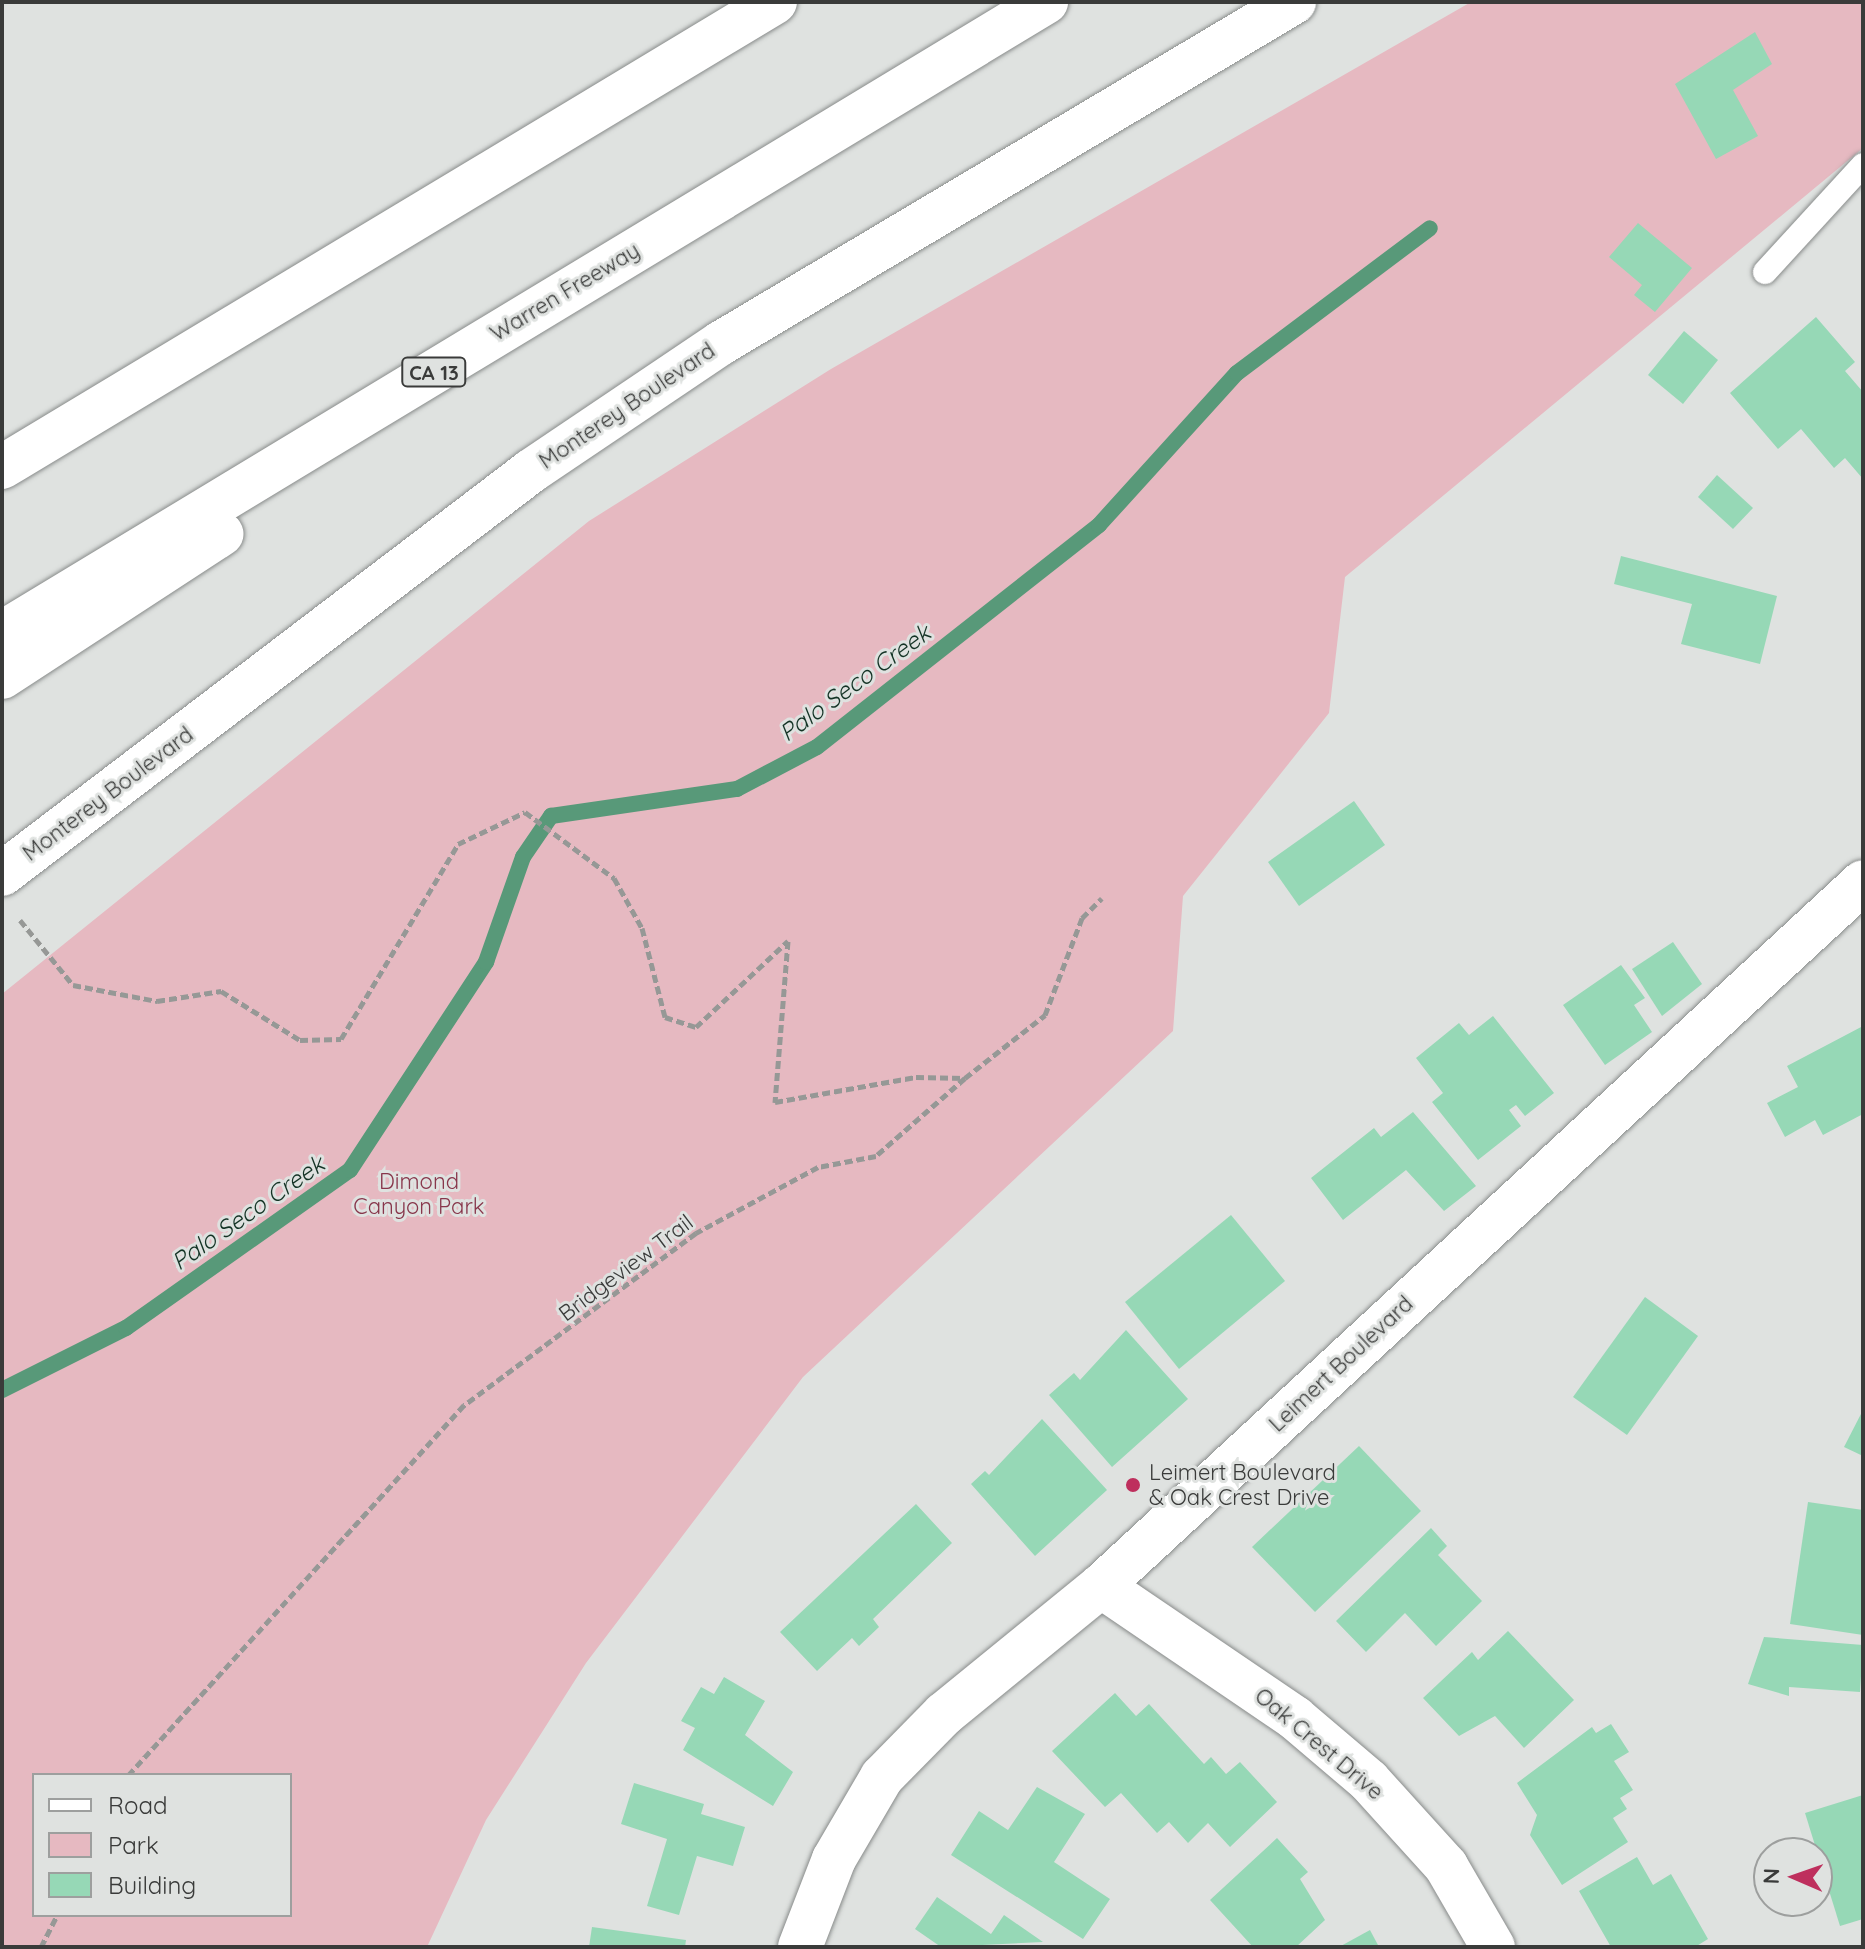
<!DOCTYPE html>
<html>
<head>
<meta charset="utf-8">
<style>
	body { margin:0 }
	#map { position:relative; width:1865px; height:1949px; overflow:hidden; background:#dfe2e0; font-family:Quicksand,sans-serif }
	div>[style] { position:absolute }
	.green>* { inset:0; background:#e6b9c1 }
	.stream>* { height:16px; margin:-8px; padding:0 8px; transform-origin:8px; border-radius:8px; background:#589979 }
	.building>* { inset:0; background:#96d8b6 }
	.path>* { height:5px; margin-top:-2.5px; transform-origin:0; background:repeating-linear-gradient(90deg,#969896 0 8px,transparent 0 12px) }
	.roads { filter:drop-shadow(0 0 2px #888b8a) drop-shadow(0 0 2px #888b8a) }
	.service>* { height:24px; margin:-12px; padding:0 12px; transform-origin:12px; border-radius:12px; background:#fff }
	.minor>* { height:44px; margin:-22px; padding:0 22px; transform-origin:22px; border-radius:22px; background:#fff }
	.tertiary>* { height:44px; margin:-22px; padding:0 22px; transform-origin:22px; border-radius:22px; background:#fff }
	.motorway>* { height:44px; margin:-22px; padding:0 22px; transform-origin:22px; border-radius:22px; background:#fff }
	.dots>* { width:22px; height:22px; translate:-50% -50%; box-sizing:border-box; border:4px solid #dfe2e0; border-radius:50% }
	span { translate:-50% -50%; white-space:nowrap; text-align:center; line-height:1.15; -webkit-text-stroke:6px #dfe2e0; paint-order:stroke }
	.shield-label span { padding:2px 6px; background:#dfe2e0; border:2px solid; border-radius:6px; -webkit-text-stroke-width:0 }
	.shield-label { font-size:20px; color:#3a3b3a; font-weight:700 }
	.street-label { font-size:22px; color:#3a3b3a }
	.park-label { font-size:22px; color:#88364b }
	.poi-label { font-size:22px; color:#3a3b3a }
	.left { translate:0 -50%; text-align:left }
	.water-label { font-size:24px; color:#143325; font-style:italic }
	.frame { position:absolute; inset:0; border:4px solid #3a3b3a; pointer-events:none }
	.legend { position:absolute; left:32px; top:1773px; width:260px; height:144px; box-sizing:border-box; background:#dfe2e0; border:2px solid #9d9f9e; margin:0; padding:10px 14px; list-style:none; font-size:24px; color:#3a3b3a }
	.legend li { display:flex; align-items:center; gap:16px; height:40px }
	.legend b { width:40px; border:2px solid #9d9f9e }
	.north { position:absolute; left:1753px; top:1837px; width:80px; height:80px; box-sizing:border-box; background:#dfe2e0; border:2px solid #9d9f9e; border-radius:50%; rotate:272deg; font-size:22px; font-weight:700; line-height:32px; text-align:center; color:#3a3b3a }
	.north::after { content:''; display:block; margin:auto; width:28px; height:36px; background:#be2f5d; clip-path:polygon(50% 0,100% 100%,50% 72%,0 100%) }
</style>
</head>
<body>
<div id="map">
	<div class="green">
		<i style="clip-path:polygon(evenodd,1471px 2px,1863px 2px,1863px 148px,1345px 577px,1329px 713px,1183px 896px,1173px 1031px,803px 1377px,586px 1663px,486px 1820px,427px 1947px,2px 1947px,2px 994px,589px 521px,831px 369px,1471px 2px,34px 1775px,290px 1775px,290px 1915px,34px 1915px,34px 1775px)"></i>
	</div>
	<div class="stream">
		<i style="left:2px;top:1390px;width:139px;rotate:-26.6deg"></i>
		<i style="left:126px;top:1328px;width:274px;rotate:-35.2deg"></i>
		<i style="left:350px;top:1170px;width:249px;rotate:-56.8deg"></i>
		<i style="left:486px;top:962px;width:111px;rotate:-70.6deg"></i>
		<i style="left:523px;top:857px;width:50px;rotate:-55.7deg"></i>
		<i style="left:551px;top:816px;width:188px;rotate:-8.3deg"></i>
		<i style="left:737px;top:789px;width:90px;rotate:-27.7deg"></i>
		<i style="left:817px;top:747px;width:359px;rotate:-38.2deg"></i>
		<i style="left:1099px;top:525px;width:205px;rotate:-47.8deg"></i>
		<i style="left:1237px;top:373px;width:241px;rotate:-36.9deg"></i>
	</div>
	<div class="building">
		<i style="clip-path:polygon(1755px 32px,1772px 64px,1733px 90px,1758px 136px,1716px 159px,1675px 84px)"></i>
		<i style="clip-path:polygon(1638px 223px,1692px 268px,1655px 312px,1634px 295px,1642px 285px,1609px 257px)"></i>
		<i style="clip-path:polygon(1816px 317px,1855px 362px,1845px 371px,1863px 392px,1863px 479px,1845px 458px,1834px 468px,1801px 429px,1778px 449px,1730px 393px)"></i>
		<i style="clip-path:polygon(1684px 331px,1718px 360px,1683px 404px,1648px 375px)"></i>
		<i style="clip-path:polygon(1717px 475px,1753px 508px,1733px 529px,1698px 497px)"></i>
		<i style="clip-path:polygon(1621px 556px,1777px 596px,1760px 664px,1681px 644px,1692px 604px,1614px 584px)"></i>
		<i style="clip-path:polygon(1354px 801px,1385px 845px,1299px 906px,1268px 862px)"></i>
		<i style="clip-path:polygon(1673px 942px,1702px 984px,1662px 1016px,1632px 969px)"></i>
		<i style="clip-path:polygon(1621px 965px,1645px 998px,1634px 1005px,1652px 1032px,1605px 1065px,1563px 1005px)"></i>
		<i style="clip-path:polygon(1493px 1016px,1554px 1093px,1525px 1116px,1516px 1105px,1509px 1110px,1521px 1126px,1478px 1160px,1432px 1102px,1443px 1093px,1416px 1058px,1459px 1023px,1469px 1035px)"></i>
		<i style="clip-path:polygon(1863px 1026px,1863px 1114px,1823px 1135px,1815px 1120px,1785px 1137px,1767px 1103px,1798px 1087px,1787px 1066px)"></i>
		<i style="clip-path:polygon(1413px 1112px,1476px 1186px,1444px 1211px,1406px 1170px,1343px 1220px,1311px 1178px,1374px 1128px,1381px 1137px)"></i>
		<i style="clip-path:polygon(1231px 1215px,1285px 1281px,1179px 1369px,1125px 1302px)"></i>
		<i style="clip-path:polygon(1645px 1297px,1698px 1336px,1627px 1435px,1573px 1397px)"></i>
		<i style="clip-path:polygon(1126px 1330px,1188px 1399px,1112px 1467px,1049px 1395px,1074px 1373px,1080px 1380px)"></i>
		<i style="clip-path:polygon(1863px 1410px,1863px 1456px,1844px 1447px)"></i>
		<i style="clip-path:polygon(1042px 1419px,1107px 1490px,1035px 1556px,971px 1484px,985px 1471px,989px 1475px)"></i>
		<i style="clip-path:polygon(1359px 1446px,1421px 1511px,1315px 1612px,1252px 1547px)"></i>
		<i style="clip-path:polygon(1808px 1502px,1863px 1510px,1863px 1635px,1790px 1624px)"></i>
		<i style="clip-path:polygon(916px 1504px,952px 1543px,873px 1619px,879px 1627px,859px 1646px,852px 1638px,817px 1671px,780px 1632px)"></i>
		<i style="clip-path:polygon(1431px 1528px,1447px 1546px,1438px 1555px,1482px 1601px,1436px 1646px,1405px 1613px,1366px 1652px,1336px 1621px)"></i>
		<i style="clip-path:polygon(1508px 1631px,1574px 1700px,1524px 1748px,1495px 1716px,1459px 1736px,1423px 1698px,1472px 1652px,1478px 1660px)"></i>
		<i style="clip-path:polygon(1764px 1637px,1863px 1645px,1860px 1692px,1789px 1687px,1789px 1696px,1748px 1684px)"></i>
		<i style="clip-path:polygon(724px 1677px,765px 1701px,745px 1735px,793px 1772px,773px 1806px,683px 1750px,695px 1728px,681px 1721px,701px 1687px,714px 1694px)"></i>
		<i style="clip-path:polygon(1115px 1693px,1136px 1716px,1149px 1704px,1204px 1764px,1211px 1757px,1226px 1774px,1240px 1762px,1277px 1802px,1230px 1847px,1208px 1823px,1188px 1843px,1169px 1822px,1157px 1833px,1121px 1793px,1105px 1807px,1052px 1751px)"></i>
		<i style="clip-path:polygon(1611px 1724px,1629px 1752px,1614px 1761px,1633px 1790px,1620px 1798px,1627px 1809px,1613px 1818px,1628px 1842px,1562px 1885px,1530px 1835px,1537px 1815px,1517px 1783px,1592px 1727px,1596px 1733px)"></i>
		<i style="clip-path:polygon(634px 1783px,704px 1804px,701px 1814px,745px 1827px,733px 1866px,697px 1856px,679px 1915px,647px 1906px,667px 1839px,621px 1824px)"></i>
		<i style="clip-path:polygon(1037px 1787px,1085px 1814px,1054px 1862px,1110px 1899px,1083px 1939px,951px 1855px,979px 1811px,1008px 1830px)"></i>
		<i style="clip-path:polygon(1863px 1795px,1863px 1919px,1840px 1926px,1805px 1813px)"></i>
		<i style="clip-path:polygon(1277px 1838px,1308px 1872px,1300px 1879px,1325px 1920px,1296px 1947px,1253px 1947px,1210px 1900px)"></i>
		<i style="clip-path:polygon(1637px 1857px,1653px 1885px,1671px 1874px,1708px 1939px,1695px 1947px,1611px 1947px,1579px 1891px)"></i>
		<i style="clip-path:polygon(937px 1897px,991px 1934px,1004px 1915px,1043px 1942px,941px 1947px,915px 1929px)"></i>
		<i style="clip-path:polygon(592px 1927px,686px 1940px,685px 1947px,589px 1947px)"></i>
		<i style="clip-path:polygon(1370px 1930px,1379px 1947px,1339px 1947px)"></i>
	</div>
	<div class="path">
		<i style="left:20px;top:920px;width:84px;rotate:50.8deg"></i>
		<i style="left:73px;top:985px;width:86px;rotate:10.8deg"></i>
		<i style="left:157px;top:1001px;width:65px;rotate:-8.9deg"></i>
		<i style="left:221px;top:991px;width:93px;rotate:31.8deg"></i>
		<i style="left:300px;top:1040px;width:41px;rotate:-1.4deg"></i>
		<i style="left:341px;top:1039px;width:227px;rotate:-59deg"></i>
		<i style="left:458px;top:844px;width:74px;rotate:-25.5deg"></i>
		<i style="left:525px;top:812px;width:111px;rotate:36.6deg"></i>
		<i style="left:614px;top:878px;width:57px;rotate:60.8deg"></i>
		<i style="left:642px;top:928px;width:92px;rotate:75.5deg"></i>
		<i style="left:665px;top:1017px;width:33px;rotate:18deg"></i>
		<i style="left:696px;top:1027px;width:126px;rotate:-43.1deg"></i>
		<i style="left:788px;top:941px;width:162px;rotate:94.6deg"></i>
		<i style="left:775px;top:1102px;width:143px;rotate:-10.1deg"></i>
		<i style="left:916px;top:1077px;width:49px;rotate:1.2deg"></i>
		<i style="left:965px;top:1078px;width:118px;rotate:138.8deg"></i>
		<i style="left:876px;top:1156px;width:59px;rotate:169.3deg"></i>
		<i style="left:818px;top:1167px;width:139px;rotate:151.6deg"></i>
		<i style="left:696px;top:1233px;width:289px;rotate:143.4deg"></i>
		<i style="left:464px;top:1405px;width:500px;rotate:132.2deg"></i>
		<i style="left:965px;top:1078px;width:102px;rotate:-38.2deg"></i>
		<i style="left:1045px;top:1015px;width:104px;rotate:-69.1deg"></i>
		<i style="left:1082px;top:918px;width:28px;rotate:-45deg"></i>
		<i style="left:41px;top:1947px;width:36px;rotate:-63deg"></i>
	</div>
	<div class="roads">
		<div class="service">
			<i style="left:1765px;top:272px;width:145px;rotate:-47.5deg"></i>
		</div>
		<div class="minor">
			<i style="left:1101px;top:1586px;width:235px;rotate:34.2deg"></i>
			<i style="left:1295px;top:1718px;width:97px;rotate:40.4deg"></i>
			<i style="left:1369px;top:1781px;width:115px;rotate:47.8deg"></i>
			<i style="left:1446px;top:1866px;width:94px;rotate:59.9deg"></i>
		</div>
		<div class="tertiary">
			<i style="left:2px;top:874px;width:665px;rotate:-37.3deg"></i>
			<i style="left:531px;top:471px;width:229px;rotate:-34deg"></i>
			<i style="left:721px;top:343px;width:667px;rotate:-30.76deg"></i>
			<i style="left:800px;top:1947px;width:94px;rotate:-68.9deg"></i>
			<i style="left:834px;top:1859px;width:95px;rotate:-59.7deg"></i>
			<i style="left:882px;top:1777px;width:88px;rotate:-45.5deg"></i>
			<i style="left:944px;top:1714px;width:203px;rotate:-39.2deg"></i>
			<i style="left:1101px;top:1586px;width:1037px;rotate:-42.73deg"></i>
		</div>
		<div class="motorway">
			<i style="left:2px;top:467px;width:902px;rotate:-31.03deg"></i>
			<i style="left:2px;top:633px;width:1220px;rotate:-31.15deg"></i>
			<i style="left:2px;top:677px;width:262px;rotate:-33.1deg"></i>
		</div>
	</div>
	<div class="dots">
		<i style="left:1133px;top:1485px;background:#be2f5d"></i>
	</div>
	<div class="shield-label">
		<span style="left:434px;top:372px">CA 13</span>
	</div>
	<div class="street-label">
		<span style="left:565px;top:292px;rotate:-31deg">Warren Freeway</span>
		<span style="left:627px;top:406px;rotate:-34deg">Monterey Boulevard</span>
		<span style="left:108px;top:794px;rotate:-37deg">Monterey Boulevard</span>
		<span style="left:626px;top:1268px;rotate:-37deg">Bridgeview Trail</span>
		<span style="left:1341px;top:1364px;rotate:-43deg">Leimert Boulevard</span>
		<span style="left:1319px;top:1744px;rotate:40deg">Oak Crest Drive</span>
	</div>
	<div class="park-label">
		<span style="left:419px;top:1194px">Dimond<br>Canyon Park</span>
	</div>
	<div class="poi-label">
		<span class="left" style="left:1149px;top:1485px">Leimert Boulevard<br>&amp; Oak Crest Drive</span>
	</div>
	<div class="water-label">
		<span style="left:855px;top:683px;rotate:-36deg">Palo Seco Creek</span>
		<span style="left:248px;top:1213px;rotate:-35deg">Palo Seco Creek</span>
	</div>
	<div class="frame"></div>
	<ul class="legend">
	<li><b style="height:10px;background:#fff"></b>Road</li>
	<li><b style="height:22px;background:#e6b9c1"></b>Park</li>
	<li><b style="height:22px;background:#96d8b6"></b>Building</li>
	</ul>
	<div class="north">N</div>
</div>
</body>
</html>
